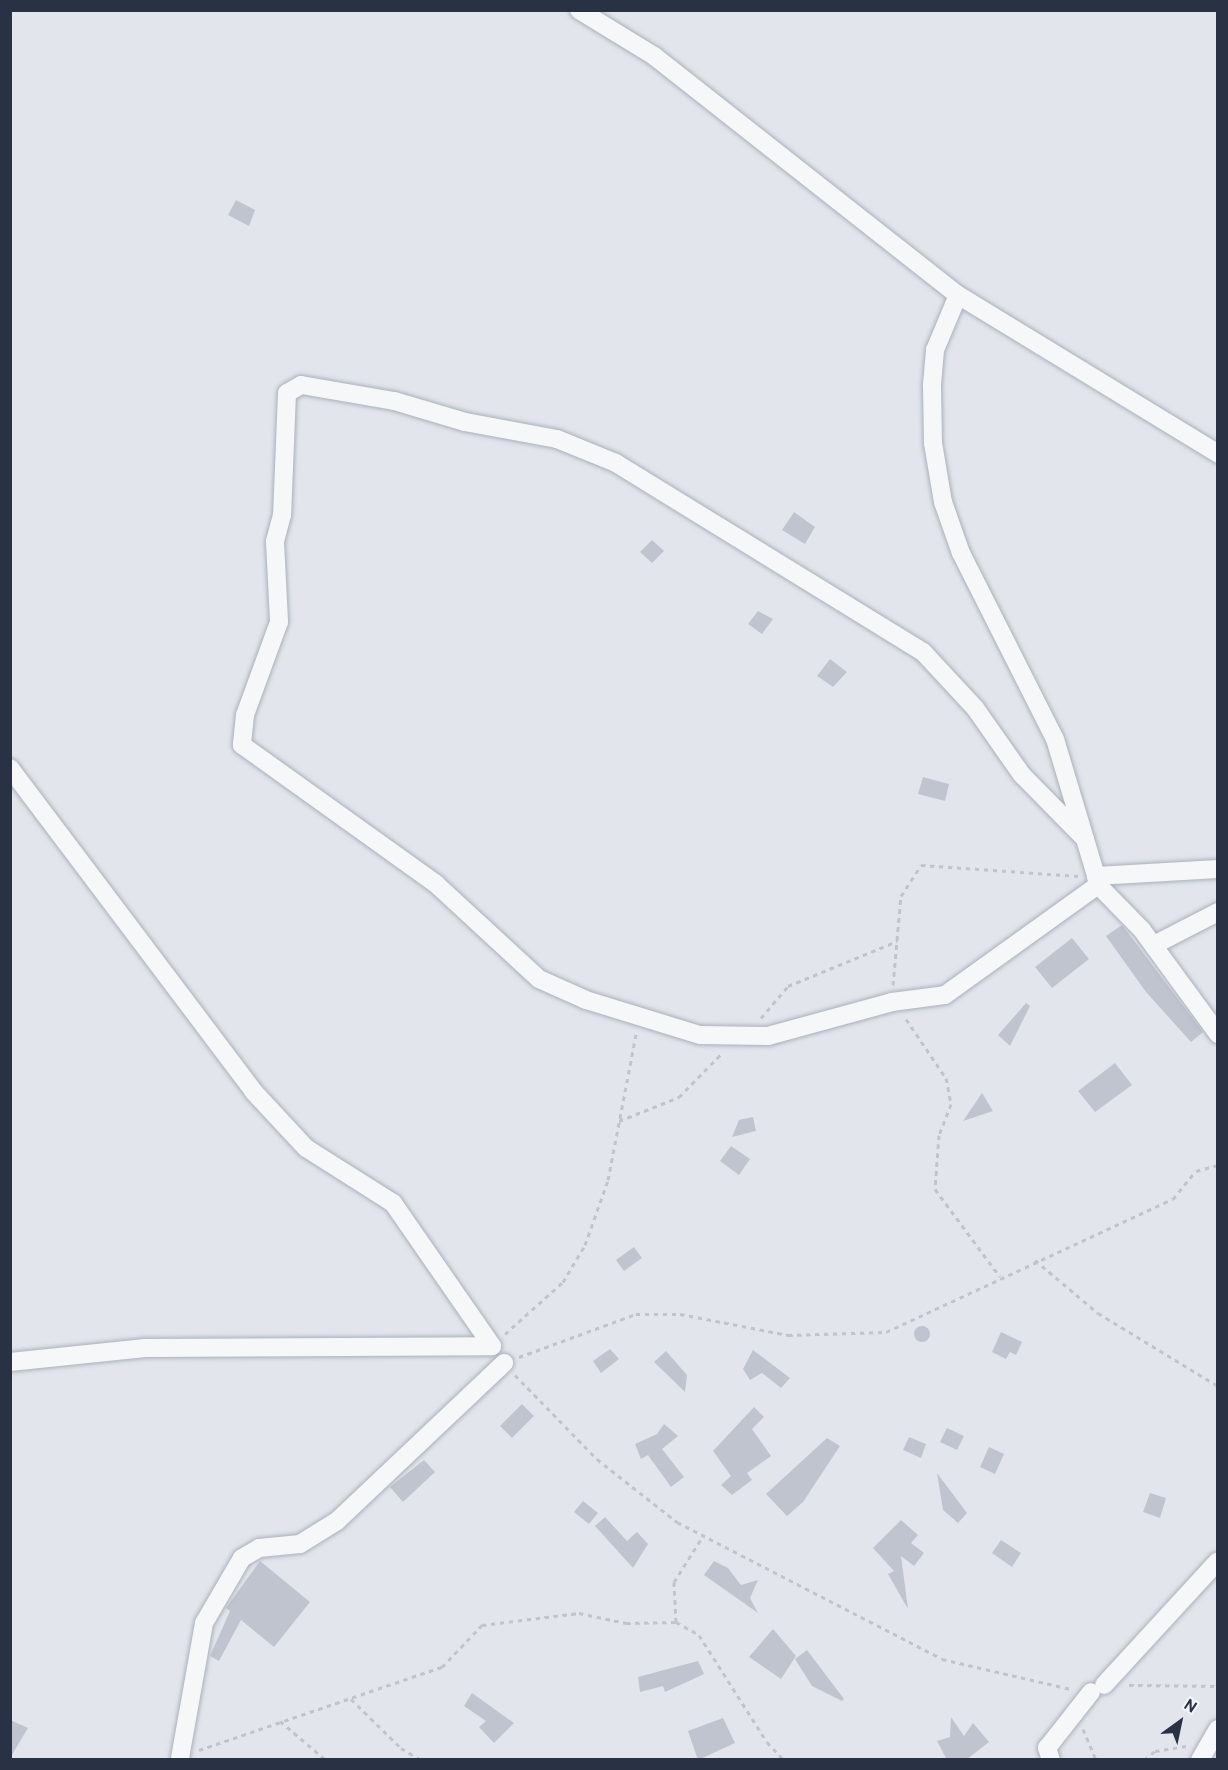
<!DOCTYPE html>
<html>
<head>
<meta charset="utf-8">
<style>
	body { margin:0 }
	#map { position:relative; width:1228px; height:1770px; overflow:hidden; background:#e2e6ec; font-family:Overpass,sans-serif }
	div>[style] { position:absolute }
	.building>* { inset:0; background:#bfc4cf }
	.round { border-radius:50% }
	.path>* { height:3px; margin-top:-1.5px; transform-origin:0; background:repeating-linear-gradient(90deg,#c1c4ca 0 4.5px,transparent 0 9px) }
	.roads { filter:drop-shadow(0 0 2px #aab0ba) drop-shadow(0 0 2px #aab0ba) }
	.minor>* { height:18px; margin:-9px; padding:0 9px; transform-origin:9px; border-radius:9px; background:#f6f7f9 }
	span { translate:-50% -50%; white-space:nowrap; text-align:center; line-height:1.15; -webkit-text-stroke:4.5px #f2f5f9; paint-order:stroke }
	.frame { position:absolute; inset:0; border:12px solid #293245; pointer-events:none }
	.north { position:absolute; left:1150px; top:1692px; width:60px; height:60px; -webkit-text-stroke:4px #f2f5f9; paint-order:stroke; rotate:33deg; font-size:16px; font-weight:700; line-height:24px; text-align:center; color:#293245 }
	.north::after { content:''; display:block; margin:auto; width:21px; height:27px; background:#293245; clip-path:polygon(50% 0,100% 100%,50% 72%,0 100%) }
</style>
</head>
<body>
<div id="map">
	<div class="building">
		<i style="clip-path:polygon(236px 200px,255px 210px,249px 226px,228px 215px)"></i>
		<i style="clip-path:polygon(794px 512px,815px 527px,805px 544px,782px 530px)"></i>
		<i style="clip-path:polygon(652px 540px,664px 551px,652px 563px,640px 552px)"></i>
		<i style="clip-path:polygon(758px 611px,773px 619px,762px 634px,748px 624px)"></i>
		<i style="clip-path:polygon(830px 659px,847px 672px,833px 687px,817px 676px)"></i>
		<i style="clip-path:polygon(923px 777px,949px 784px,945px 801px,918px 794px)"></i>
		<i style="clip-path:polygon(1122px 925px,1203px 1032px,1191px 1042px,1146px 992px,1106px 936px)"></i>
		<i style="clip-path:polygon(1072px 938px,1089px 959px,1052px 988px,1035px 967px)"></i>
		<i style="clip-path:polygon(1026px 1003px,1030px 1006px,1010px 1046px,998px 1035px)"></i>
		<i style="clip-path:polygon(1115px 1063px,1132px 1085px,1095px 1112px,1078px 1091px)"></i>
		<i style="clip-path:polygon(982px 1093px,993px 1111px,963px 1121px)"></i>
		<i style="clip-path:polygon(753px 1117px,756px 1131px,732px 1137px,739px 1120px)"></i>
		<i style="clip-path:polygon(731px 1146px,750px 1159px,739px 1175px,720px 1161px)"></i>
		<i style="clip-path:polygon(634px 1247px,642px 1258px,624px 1271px,616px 1260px)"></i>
		<i class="round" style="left:914px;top:1326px;width:16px;height:16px"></i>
		<i style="clip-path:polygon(1001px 1332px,1022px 1342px,1016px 1355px,1010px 1352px,1006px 1359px,992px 1352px)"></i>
		<i style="clip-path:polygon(610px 1349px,619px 1359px,601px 1373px,593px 1361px)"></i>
		<i style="clip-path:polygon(753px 1350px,790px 1378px,781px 1388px,762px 1373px,750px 1380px,743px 1369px)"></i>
		<i style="clip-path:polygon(666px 1351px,687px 1375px,685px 1392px,654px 1362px)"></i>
		<i style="clip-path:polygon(522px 1404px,534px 1416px,512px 1438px,500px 1426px)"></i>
		<i style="clip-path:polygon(754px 1407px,764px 1417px,752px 1429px,771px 1456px,747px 1473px,752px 1480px,732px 1495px,721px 1485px,731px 1476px,713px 1451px)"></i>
		<i style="clip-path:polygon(664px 1424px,678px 1436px,662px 1449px,684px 1477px,671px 1487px,648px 1455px,641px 1459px,635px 1444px,657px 1434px)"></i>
		<i style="clip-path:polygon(947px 1428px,964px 1436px,957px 1450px,940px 1442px)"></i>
		<i style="clip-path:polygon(909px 1437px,926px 1444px,921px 1458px,903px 1450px)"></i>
		<i style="clip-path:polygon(827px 1438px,840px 1446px,803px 1502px,787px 1516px,766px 1494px)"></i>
		<i style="clip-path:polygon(989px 1447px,1004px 1454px,995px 1474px,980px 1467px)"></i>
		<i style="clip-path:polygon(424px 1460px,435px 1472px,403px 1502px,390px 1487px)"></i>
		<i style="clip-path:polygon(937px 1473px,967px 1513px,958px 1523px,943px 1510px)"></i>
		<i style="clip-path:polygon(1150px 1493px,1166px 1498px,1160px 1518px,1143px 1512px)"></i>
		<i style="clip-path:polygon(583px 1501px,598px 1513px,589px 1524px,574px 1512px)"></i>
		<i style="clip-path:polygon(605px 1517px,627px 1541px,637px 1532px,648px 1544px,633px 1568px,595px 1526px)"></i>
		<i style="clip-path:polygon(901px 1520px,918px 1535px,911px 1543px,924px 1553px,914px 1566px,901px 1556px,908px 1609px,888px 1574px,894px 1571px,873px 1548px)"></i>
		<i style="clip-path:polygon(1001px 1540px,1021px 1553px,1012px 1567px,992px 1553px)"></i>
		<i style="clip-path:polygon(260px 1561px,310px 1602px,274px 1647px,241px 1620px,219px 1661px,210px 1656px,230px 1611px,226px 1608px)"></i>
		<i style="clip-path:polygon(714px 1561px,728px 1568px,741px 1585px,758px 1580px,750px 1598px,758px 1613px,704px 1575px)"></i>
		<i style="clip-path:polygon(773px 1629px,796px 1656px,781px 1679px,749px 1657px)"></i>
		<i style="clip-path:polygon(807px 1650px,844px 1699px,842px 1701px,812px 1686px,795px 1659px)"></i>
		<i style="clip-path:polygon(698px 1661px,704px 1674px,665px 1692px,663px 1686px,640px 1692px,638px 1677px)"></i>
		<i style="clip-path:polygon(472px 1693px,514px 1723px,494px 1743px,479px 1727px,486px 1721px,464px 1706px)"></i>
		<i style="clip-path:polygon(951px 1717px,964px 1736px,973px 1723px,989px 1742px,966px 1760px,947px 1760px,937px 1741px,950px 1737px)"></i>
		<i style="clip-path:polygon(723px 1718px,735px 1743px,698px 1760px,688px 1731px)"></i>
		<i style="clip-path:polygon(10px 1720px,28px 1728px,10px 1758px)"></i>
	</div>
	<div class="path">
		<i style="left:893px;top:985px;width:89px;rotate:-84.9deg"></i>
		<i style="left:901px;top:896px;width:37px;rotate:-57deg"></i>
		<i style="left:921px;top:865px;width:158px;rotate:4deg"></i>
		<i style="left:761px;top:1018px;width:42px;rotate:-49.8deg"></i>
		<i style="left:788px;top:986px;width:118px;rotate:-22.4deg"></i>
		<i style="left:906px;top:1019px;width:71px;rotate:55.9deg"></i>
		<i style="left:946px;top:1078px;width:26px;rotate:79deg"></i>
		<i style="left:951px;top:1104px;width:33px;rotate:111deg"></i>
		<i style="left:939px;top:1135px;width:54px;rotate:94.2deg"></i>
		<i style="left:935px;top:1189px;width:109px;rotate:53.5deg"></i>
		<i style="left:619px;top:1121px;width:65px;rotate:-21.8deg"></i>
		<i style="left:679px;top:1097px;width:63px;rotate:-45.6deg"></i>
		<i style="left:1035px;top:1260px;width:82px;rotate:40.1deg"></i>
		<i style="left:1098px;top:1313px;width:140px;rotate:31.3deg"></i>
		<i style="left:505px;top:1334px;width:78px;rotate:-41.9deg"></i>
		<i style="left:563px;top:1282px;width:43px;rotate:-59.3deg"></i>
		<i style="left:585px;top:1245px;width:69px;rotate:-70.5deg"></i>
		<i style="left:608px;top:1180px;width:149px;rotate:-79.1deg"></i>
		<i style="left:519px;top:1357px;width:125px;rotate:-20.2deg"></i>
		<i style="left:636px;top:1314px;width:44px"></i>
		<i style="left:680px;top:1314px;width:110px;rotate:11deg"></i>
		<i style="left:788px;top:1335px;width:98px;rotate:-1.8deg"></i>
		<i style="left:886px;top:1332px;width:316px;rotate:-24.9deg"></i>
		<i style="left:1173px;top:1199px;width:36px;rotate:-51deg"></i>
		<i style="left:1196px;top:1171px;width:23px;rotate:-15deg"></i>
		<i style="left:515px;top:1375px;width:117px;rotate:45.7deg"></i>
		<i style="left:597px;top:1459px;width:102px;rotate:38.2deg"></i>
		<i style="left:677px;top:1522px;width:298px;rotate:27.3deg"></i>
		<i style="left:942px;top:1659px;width:132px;rotate:13.1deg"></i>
		<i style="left:676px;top:1622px;width:40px;rotate:-92.9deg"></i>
		<i style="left:674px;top:1582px;width:54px;rotate:-57.8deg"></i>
		<i style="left:1129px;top:1685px;width:89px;rotate:0.6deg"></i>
		<i style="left:351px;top:1699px;width:70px;rotate:44.4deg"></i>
		<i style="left:401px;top:1748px;width:23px;rotate:31deg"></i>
		<i style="left:280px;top:1721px;width:60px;rotate:40.3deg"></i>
		<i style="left:1083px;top:1729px;width:34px;rotate:67deg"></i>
		<i style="left:199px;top:1750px;width:257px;rotate:-18.9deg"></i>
		<i style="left:442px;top:1667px;width:58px;rotate:-46.4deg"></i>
		<i style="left:482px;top:1625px;width:98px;rotate:-7.1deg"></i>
		<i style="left:579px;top:1613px;width:48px;rotate:12deg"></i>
		<i style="left:626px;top:1623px;width:50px;rotate:-1.1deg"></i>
		<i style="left:676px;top:1622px;width:26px;rotate:29deg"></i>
		<i style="left:699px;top:1635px;width:127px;rotate:57.6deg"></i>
		<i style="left:767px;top:1742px;width:25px;rotate:47deg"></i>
		<i style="left:1144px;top:1760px;width:14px;rotate:-39deg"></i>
		<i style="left:1155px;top:1751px;width:32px;rotate:-9deg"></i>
	</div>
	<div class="roads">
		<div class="minor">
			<i style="left:579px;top:10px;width:88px;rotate:31.5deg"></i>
			<i style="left:654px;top:56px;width:387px;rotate:38.2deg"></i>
			<i style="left:958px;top:295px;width:305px;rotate:31.4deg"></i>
			<i style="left:958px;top:295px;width:60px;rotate:112.7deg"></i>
			<i style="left:935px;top:350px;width:36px;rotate:95deg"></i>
			<i style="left:932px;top:386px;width:57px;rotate:89deg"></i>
			<i style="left:933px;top:443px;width:60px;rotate:80.4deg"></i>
			<i style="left:943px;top:502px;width:54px;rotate:70.6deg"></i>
			<i style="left:961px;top:553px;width:208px;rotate:63.2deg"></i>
			<i style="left:1055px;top:739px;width:143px;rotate:73.3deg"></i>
			<i style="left:10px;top:768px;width:404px;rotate:53deg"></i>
			<i style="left:253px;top:1091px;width:78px;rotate:47.1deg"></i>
			<i style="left:306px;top:1148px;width:103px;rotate:32.3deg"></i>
			<i style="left:393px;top:1203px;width:174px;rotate:55.3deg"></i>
			<i style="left:1085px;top:839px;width:90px;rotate:-134.5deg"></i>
			<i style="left:1022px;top:775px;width:82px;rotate:-125deg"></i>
			<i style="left:975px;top:708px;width:76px;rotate:-132.9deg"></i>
			<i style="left:923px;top:652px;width:361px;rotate:-148.4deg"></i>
			<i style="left:616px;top:463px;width:64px;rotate:-157.9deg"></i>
			<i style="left:557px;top:439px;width:94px;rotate:-169.5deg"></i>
			<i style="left:465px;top:422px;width:74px;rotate:-163.5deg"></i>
			<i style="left:394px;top:401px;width:94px;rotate:-170.2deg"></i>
			<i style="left:301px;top:385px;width:16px;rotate:150deg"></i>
			<i style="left:287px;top:393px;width:122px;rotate:92.3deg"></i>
			<i style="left:282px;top:515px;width:28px;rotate:105deg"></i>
			<i style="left:275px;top:542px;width:80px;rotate:87.1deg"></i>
			<i style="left:279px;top:622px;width:99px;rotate:110.1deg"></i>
			<i style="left:245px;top:715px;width:30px;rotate:96deg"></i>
			<i style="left:242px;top:745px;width:239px;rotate:35.6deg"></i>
			<i style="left:436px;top:884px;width:140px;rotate:42.7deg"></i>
			<i style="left:539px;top:979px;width:51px;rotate:24.1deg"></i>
			<i style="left:586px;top:1000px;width:119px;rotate:17.1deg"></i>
			<i style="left:700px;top:1035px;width:68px;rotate:0.8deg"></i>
			<i style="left:768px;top:1036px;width:129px;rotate:-15.3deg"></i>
			<i style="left:892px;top:1002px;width:53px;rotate:-7.5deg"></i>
			<i style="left:945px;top:995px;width:188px;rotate:-35.7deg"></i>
			<i style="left:1098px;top:885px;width:9px;rotate:-103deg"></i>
			<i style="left:1096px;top:876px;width:122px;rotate:-3.3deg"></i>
			<i style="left:1098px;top:885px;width:63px;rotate:45.6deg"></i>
			<i style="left:1142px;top:930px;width:129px;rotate:53.8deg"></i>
			<i style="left:1154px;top:945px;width:72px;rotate:-27.3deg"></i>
			<i style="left:10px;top:1362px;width:136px;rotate:-5.9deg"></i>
			<i style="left:145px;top:1348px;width:347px;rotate:-0.3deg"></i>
			<i style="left:1104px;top:1685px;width:168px;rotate:-47.4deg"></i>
			<i style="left:180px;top:1758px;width:137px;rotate:-79.9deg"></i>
			<i style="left:204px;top:1623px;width:75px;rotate:-59.7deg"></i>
			<i style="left:242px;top:1558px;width:20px;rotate:-30deg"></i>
			<i style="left:259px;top:1548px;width:41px;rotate:-5.6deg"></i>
			<i style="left:300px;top:1544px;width:44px;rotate:-31.9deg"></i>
			<i style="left:337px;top:1521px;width:230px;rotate:-43.4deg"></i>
			<i style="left:1051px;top:1760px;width:13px;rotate:-108deg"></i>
			<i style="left:1047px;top:1748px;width:71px;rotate:-51.8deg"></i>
			<i style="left:1200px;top:1760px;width:36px;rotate:-60deg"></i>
		</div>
	</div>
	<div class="frame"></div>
	<div class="north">N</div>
</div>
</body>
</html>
